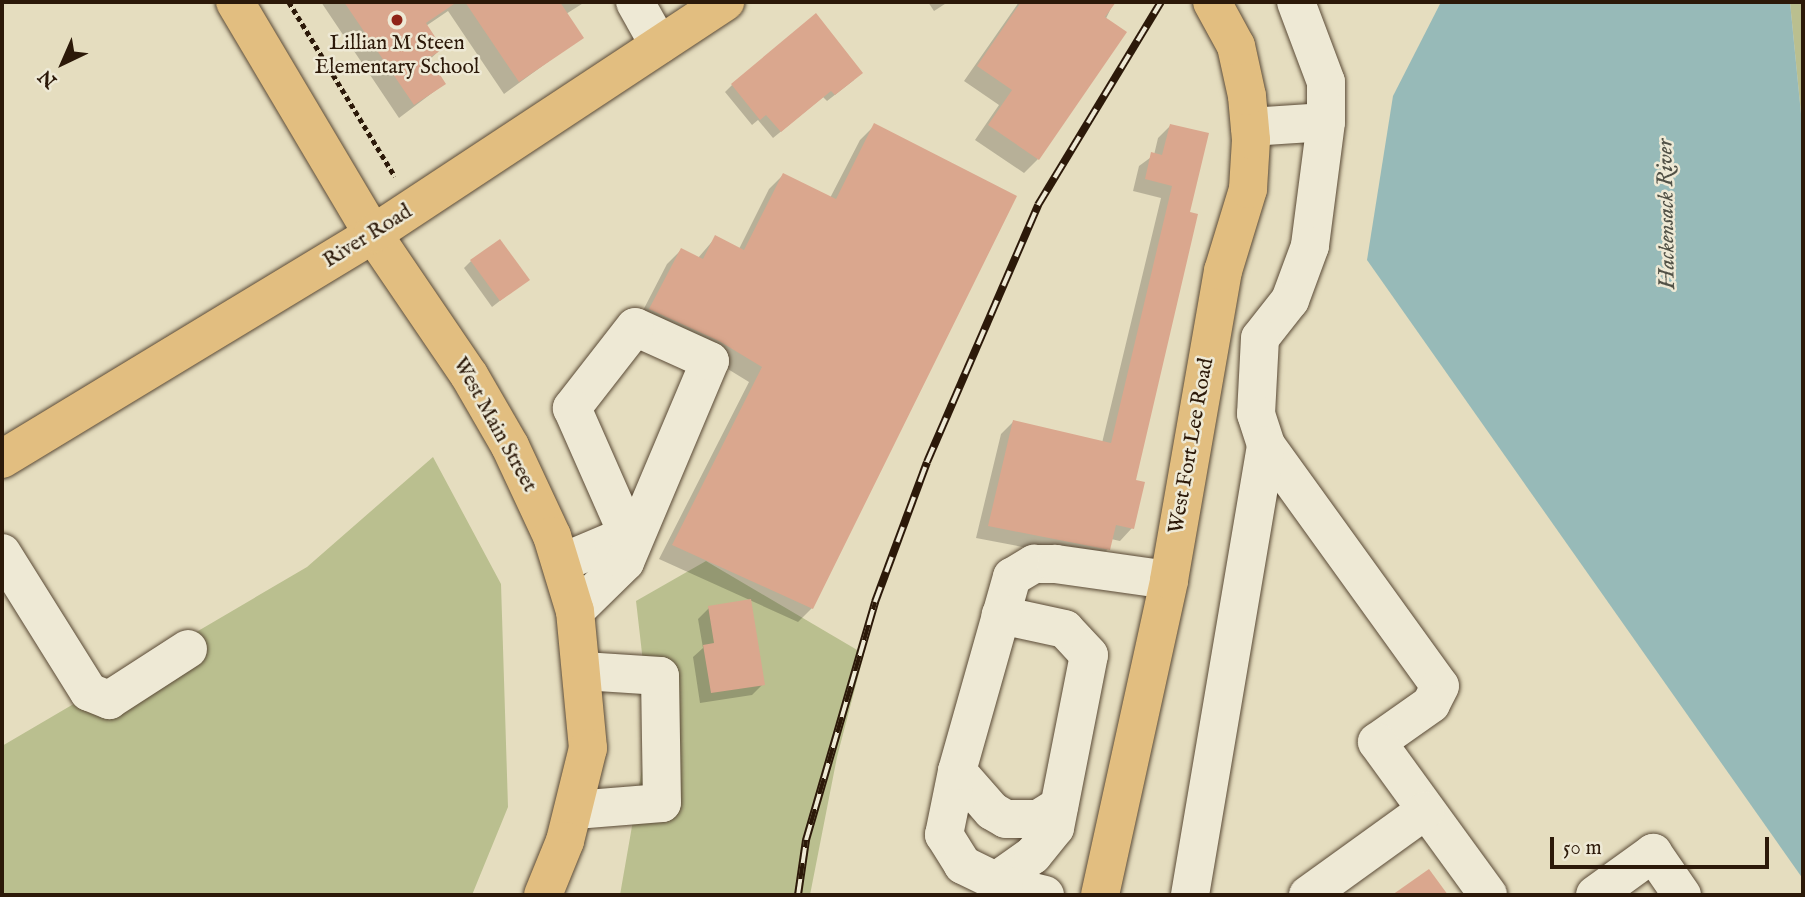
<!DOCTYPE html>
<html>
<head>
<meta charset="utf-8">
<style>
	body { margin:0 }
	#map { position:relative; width:1805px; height:897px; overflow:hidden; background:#e5ddbf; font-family:"IM FELL English",serif }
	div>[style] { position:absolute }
	.green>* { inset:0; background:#babf8f }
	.water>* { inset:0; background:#97bab8 }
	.shadow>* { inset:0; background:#0003 }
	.building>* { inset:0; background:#daa78e }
	.path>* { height:4.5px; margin-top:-2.25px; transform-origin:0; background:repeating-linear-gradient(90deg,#2c1909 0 5px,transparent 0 8.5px) }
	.roads { filter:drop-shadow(0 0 2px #5a4a36) drop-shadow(0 0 2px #5a4a36) }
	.minor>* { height:38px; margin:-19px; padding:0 19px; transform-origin:19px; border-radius:19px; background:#eee9d5 }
	.major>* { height:38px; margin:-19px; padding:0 19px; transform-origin:19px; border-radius:19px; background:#e2be80 }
	.rail>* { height:8px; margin-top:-4px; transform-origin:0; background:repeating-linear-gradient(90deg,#eee9d5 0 16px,#2c1909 0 32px); box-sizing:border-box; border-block:2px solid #2c1909 }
	.dots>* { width:19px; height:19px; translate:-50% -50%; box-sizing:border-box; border:4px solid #eee9d5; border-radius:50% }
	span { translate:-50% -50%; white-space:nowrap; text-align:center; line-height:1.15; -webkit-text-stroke:5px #eee9d5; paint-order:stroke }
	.poi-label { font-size:21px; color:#2c1909 }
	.street-label { font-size:21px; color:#2c1909 }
	.water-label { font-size:23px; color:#515146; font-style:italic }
	.frame { position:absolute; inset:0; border:4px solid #2c1909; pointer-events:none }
	.north { position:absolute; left:28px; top:28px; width:70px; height:70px; -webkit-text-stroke:5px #eee9d5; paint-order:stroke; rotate:224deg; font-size:19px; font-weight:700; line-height:28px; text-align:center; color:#2c1909 }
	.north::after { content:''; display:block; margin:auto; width:24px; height:32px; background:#2c1909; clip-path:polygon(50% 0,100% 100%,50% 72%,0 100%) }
	.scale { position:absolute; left:1550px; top:837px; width:219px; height:32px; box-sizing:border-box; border:4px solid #2c1909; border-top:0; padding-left:9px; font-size:21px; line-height:24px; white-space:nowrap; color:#2c1909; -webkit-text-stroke:5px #eee9d5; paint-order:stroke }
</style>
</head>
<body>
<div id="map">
	<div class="green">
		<i style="clip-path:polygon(1790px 2px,1803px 2px,1803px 134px)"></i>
		<i style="clip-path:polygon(433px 457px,501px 584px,508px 807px,472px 895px,2px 895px,2px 746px,307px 567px)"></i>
		<i style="clip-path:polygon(706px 561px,864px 654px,837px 757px,810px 895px,620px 895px,650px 723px,636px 601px)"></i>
	</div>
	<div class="water">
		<i style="clip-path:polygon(1441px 2px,1790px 2px,1803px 134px,1803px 879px,1367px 260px,1393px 96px)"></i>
	</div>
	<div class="shadow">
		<i style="clip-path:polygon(321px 2px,585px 2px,566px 14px,582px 37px,504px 94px,448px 11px,426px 26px,441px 49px,428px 61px,444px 84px,399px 118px)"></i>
		<i style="clip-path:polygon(928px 2px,948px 2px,934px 11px)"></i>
		<i style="clip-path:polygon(1019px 2px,1114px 2px,1038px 159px,1024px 173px,975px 140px,999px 105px,964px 81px)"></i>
		<i style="clip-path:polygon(854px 80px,827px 101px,823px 97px,773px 138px,758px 120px,752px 125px,725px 92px,732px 85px)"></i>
		<i style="clip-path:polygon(874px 126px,812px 608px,798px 622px,659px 559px,749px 382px,705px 355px,636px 324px,667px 264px,681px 250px,698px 258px,716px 237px,739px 249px,769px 189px,783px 175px,830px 198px,860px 140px)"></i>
		<i style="clip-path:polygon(1170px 126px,1188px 213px,1134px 481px,1132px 528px,1120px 541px,1111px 539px,1108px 549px,1096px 561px,976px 538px,1001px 434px,1013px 422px,1102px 443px,1161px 198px,1133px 191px,1139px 166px,1154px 155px,1158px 138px)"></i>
		<i style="clip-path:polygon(471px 261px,527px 280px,492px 307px,464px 268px)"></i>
		<i style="clip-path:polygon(709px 608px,763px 684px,752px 695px,700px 703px,693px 657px,703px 648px,698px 619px)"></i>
	</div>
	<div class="building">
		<i style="clip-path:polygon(344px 2px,457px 2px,426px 23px,443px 49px,429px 58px,446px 84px,414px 105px)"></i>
		<i style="clip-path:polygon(465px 2px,560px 2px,584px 38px,519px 82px)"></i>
		<i style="clip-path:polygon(1021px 2px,1116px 2px,1105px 17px,1127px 32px,1039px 160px,988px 125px,1012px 90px,977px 66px)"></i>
		<i style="clip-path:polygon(816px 13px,863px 73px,835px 95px,831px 91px,781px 132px,766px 115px,760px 120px,731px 84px)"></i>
		<i style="clip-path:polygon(874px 123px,1017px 196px,813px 609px,672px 545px,762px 367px,719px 341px,649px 309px,681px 248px,703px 259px,715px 235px,744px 250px,783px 173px,836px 199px)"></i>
		<i style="clip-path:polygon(1170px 124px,1209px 133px,1190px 212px,1198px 214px,1136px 480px,1145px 482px,1134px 529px,1116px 525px,1110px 550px,988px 526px,1013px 420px,1111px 443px,1172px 186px,1145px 179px,1151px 152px,1162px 155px)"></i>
		<i style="clip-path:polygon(500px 239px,530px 280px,500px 301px,470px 260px)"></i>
		<i style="clip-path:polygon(751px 599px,765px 685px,711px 693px,703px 645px,714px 643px,708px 606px)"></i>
		<i style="clip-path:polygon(1429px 869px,1448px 895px,1392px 895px)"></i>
	</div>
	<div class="path">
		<i style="left:289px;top:2px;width:204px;rotate:58.7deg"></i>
	</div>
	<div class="roads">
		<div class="minor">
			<i style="left:635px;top:2px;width:49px;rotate:60.8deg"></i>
			<i style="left:1326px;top:122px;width:125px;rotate:97.4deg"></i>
			<i style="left:1310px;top:246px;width:58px;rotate:110.3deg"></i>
			<i style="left:1290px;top:300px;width:48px;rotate:128.3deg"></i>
			<i style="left:1260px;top:338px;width:76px;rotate:93deg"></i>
			<i style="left:1256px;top:414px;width:33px;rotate:72deg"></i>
			<i style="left:1266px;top:445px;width:297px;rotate:54.2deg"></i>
			<i style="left:1440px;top:686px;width:20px;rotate:117deg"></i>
			<i style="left:1431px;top:704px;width:66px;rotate:144.9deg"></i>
			<i style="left:1377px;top:742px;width:189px;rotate:54deg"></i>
			<i style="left:1250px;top:127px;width:76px;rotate:-3.8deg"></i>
			<i style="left:1326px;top:122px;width:40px;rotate:-90deg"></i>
			<i style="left:1326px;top:82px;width:85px;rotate:-110.6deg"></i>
			<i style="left:2px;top:553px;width:164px;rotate:58deg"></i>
			<i style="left:89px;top:692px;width:22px;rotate:22deg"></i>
			<i style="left:109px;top:700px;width:94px;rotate:-32.8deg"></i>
			<i style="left:561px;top:563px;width:56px;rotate:-22.9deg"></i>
			<i style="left:613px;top:541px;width:18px;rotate:3deg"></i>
			<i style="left:575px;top:611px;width:70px;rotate:-44.4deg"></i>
			<i style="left:625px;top:562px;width:218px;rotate:-67.1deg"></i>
			<i style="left:710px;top:361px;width:82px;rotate:-155.6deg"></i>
			<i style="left:635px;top:327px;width:103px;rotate:127.9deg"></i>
			<i style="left:572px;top:408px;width:146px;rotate:66.2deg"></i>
			<i style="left:957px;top:771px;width:53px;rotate:48.8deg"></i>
			<i style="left:992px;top:811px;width:16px;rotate:30deg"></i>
			<i style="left:1006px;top:819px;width:32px"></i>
			<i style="left:1038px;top:819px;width:25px;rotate:-32deg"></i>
			<i style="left:575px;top:810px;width:87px;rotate:-4.6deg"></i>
			<i style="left:662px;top:803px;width:127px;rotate:-90.9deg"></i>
			<i style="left:660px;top:676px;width:77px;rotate:-176.3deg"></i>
			<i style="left:996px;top:881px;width:45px;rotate:-35.1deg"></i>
			<i style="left:1033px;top:855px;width:35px;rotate:-51deg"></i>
			<i style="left:1055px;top:828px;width:176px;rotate:-78.9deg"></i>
			<i style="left:1089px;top:655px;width:35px;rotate:-133deg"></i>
			<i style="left:1065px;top:629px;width:66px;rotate:-167.7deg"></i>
			<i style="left:1045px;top:895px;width:42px;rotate:-166.3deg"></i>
			<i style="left:1004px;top:885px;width:46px;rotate:-154deg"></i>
			<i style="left:963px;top:865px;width:36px;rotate:-122deg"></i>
			<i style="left:944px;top:835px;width:65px;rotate:-78.5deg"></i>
			<i style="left:957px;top:771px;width:202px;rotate:-74.2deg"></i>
			<i style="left:1012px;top:577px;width:26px;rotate:-31deg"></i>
			<i style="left:1034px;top:564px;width:22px"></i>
			<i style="left:1056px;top:564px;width:114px;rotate:8.1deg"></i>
			<i style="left:1190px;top:895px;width:456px;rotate:-80.4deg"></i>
			<i style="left:1308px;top:895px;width:145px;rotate:-35.8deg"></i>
			<i style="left:1595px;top:895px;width:72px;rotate:-35.9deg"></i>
			<i style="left:1653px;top:853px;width:51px;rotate:55.4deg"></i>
		</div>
		<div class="major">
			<i style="left:235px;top:2px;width:270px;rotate:59.3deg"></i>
			<i style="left:373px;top:234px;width:171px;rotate:55.8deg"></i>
			<i style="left:469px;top:375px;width:82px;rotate:60deg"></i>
			<i style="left:510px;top:446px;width:99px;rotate:65deg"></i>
			<i style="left:552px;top:536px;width:78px;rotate:73deg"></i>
			<i style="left:575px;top:611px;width:138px;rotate:84.6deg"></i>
			<i style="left:588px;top:748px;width:96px;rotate:103.9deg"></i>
			<i style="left:565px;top:841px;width:58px;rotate:112.2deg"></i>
			<i style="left:2px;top:459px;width:434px;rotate:-31.2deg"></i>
			<i style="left:373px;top:234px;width:422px;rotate:-33.4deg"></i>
			<i style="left:1100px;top:895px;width:322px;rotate:-77.6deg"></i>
			<i style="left:1169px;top:580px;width:314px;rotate:-80.1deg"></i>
			<i style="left:1223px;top:271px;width:86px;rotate:-73deg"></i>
			<i style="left:1248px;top:189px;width:49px;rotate:-86.5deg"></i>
			<i style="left:1251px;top:140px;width:44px;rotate:-95.2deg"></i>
			<i style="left:1247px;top:96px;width:51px;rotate:-102.4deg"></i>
			<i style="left:1236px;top:46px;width:50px;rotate:-118.6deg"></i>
		</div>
	</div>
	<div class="rail">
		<i style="left:798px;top:895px;width:56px;rotate:-81.7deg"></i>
		<i style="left:806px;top:840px;width:248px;rotate:-73.8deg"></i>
		<i style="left:875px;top:602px;width:149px;rotate:-69.6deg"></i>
		<i style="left:927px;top:462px;width:280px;rotate:-66.6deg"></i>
		<i style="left:1038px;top:205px;width:237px;rotate:-58.8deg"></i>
	</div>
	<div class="dots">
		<i style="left:397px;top:20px;background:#8f2418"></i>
	</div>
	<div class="poi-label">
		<span style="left:397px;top:56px">Lillian M Steen<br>Elementary School</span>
	</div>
	<div class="street-label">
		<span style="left:368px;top:237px;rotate:-32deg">River Road</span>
		<span style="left:494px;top:425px;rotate:61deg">West Main Street</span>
		<span style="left:1192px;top:446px;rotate:-80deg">West Fort Lee Road</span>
	</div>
	<div class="water-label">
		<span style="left:1667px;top:214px;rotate:-91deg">Hackensack River</span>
	</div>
	<div class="frame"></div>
	<div class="north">N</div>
	<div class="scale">50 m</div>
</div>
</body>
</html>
